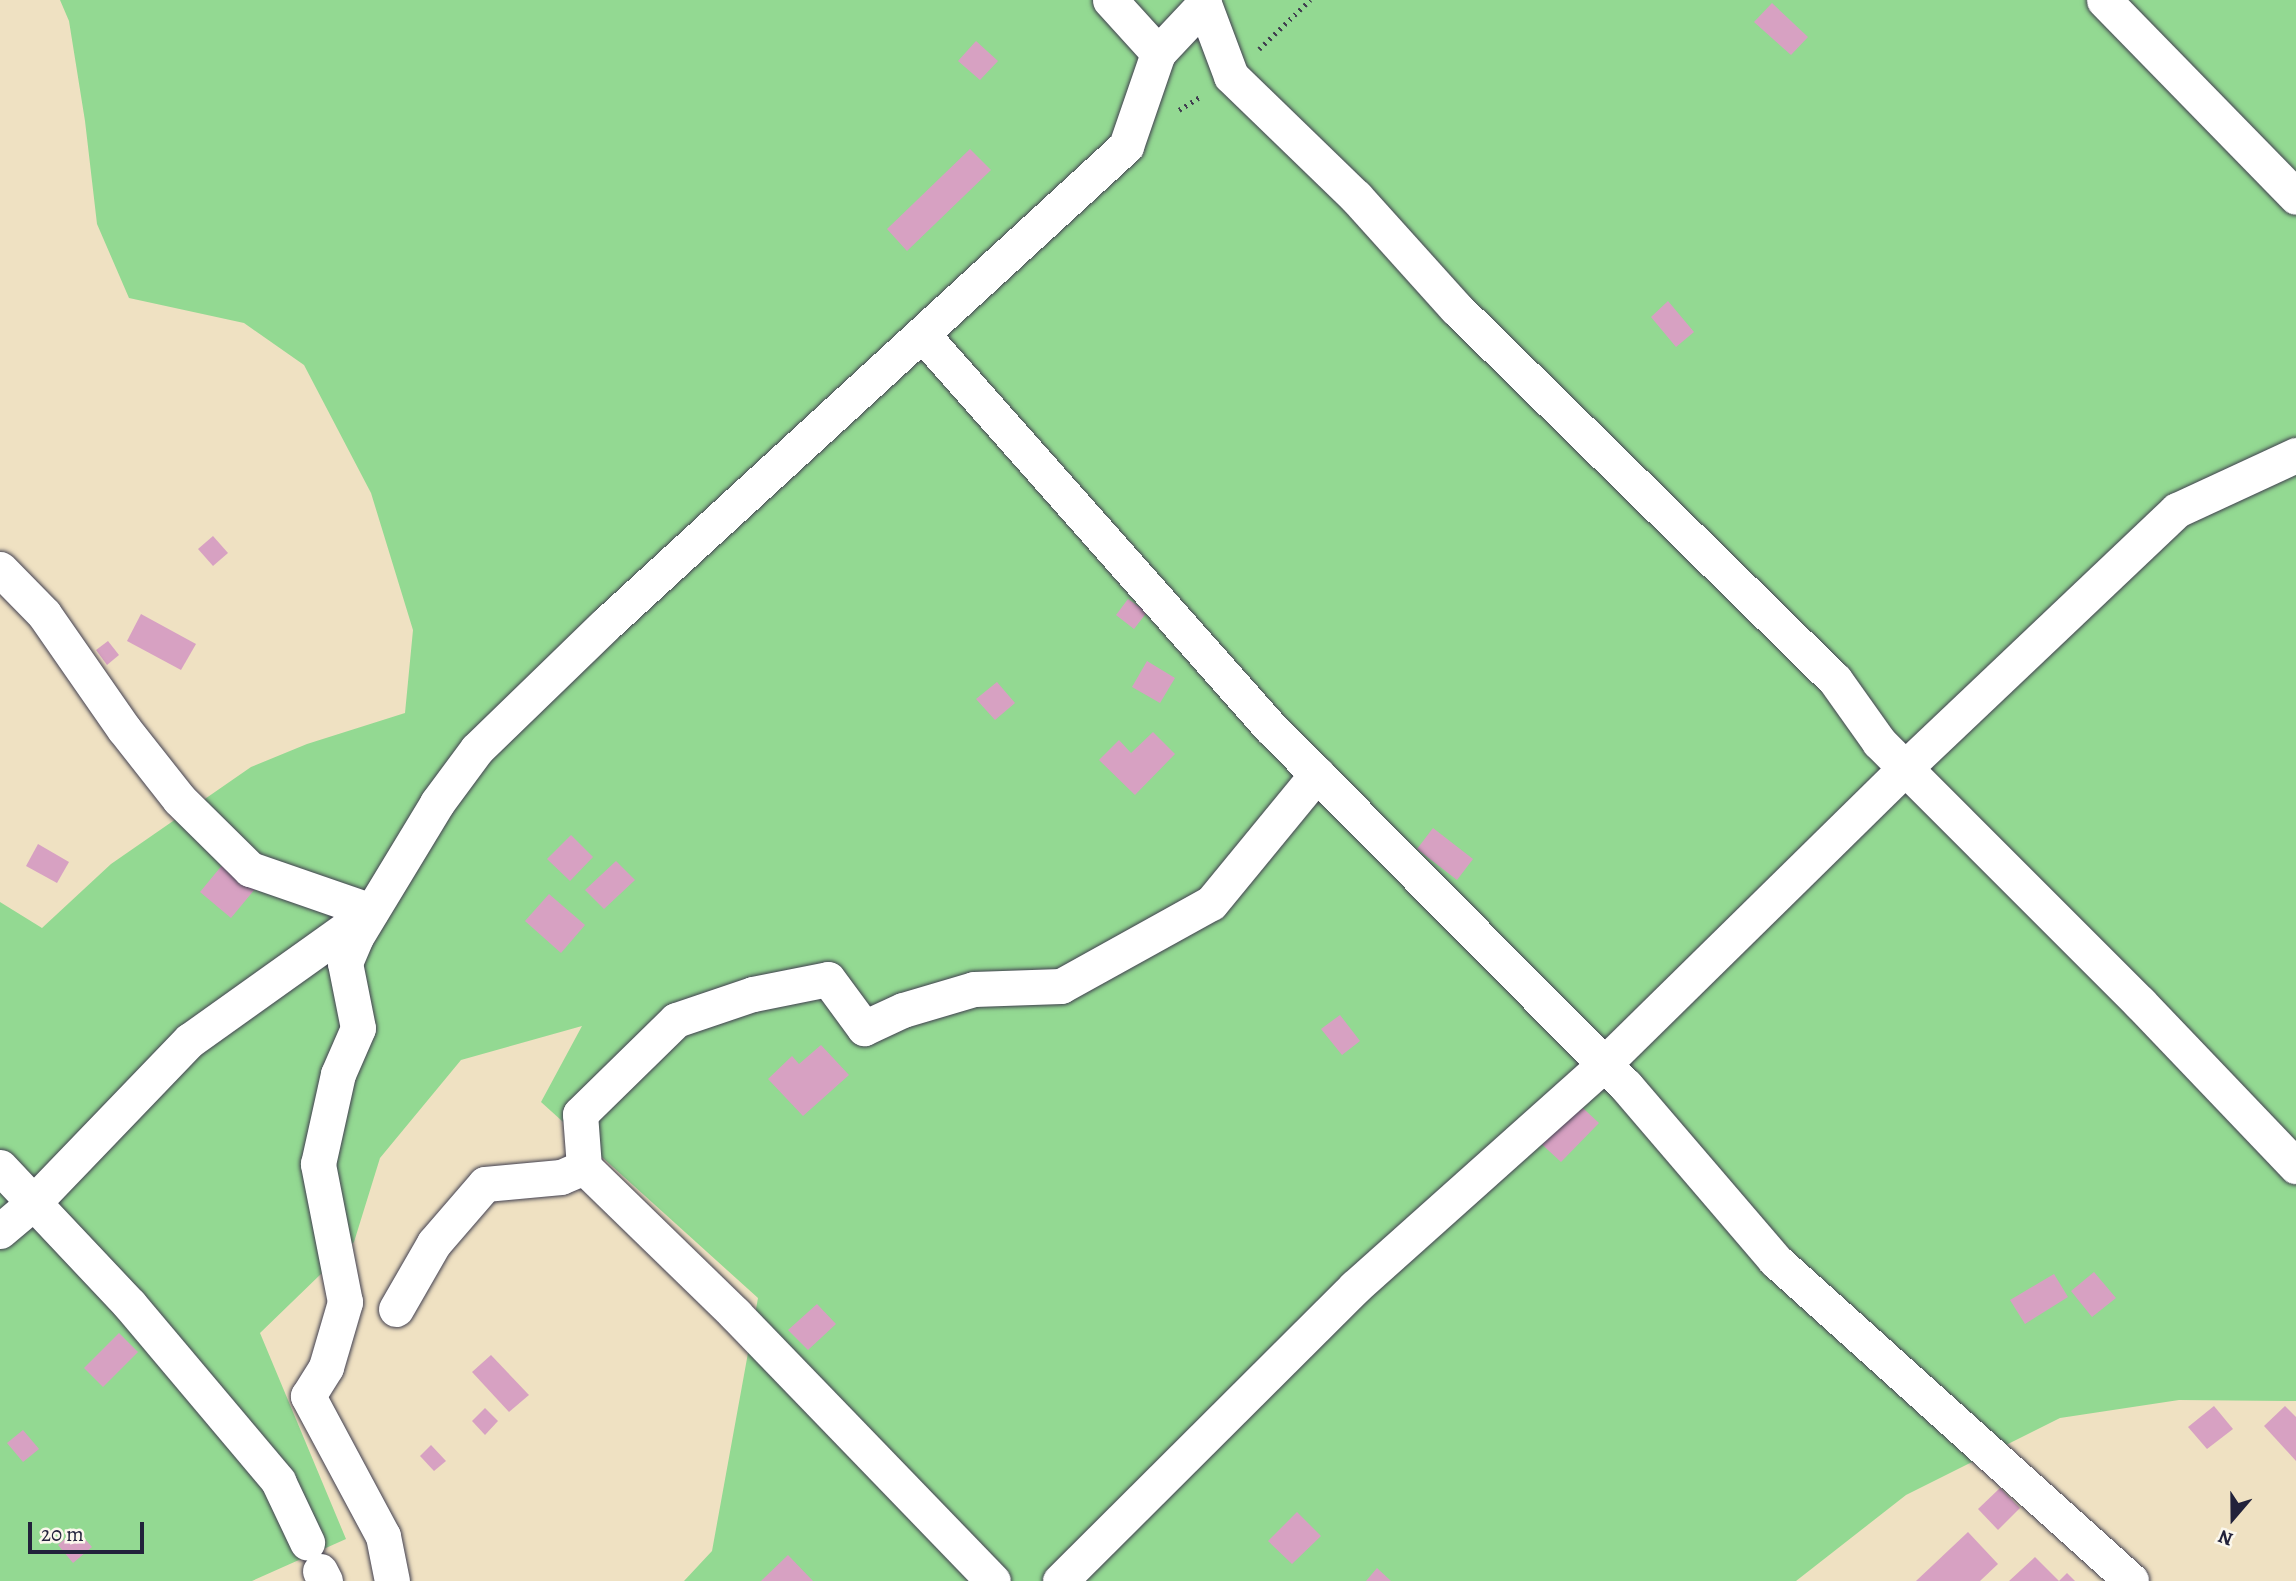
<!DOCTYPE html>
<html>
<head>
<meta charset="utf-8">
<style>
	body { margin:0 }
	#map { position:relative; width:2296px; height:1581px; overflow:hidden; background:#efe1c2; font-family:Alegreya,serif }
	div>[style] { position:absolute }
	.green>* { inset:0; background:#93d992 }
	.building>* { inset:0; background:#d7a1c2 }
	.path>* { height:4.5px; margin-top:-2.25px; transform-origin:0; background:repeating-linear-gradient(90deg,#413f4f 0 2px,transparent 0 7px) }
	.roads { filter:drop-shadow(0 0 2px #413f4f) drop-shadow(0 0 2px #413f4f) }
	.street>* { height:35px; margin:-17.5px; padding:0 17.5px; transform-origin:17.5px; border-radius:17.5px; background:#fff }
	span { translate:-50% -50%; white-space:nowrap; text-align:center; line-height:1.15; -webkit-text-stroke:5px #fbf7ec; paint-order:stroke }
	.north { position:absolute; left:2198px; top:1483px; width:70px; height:70px; -webkit-text-stroke:5px #fbf7ec; paint-order:stroke; rotate:200deg; font-size:19px; font-weight:700; line-height:28px; text-align:center; color:#22223b }
	.north::after { content:''; display:block; margin:auto; width:24px; height:32px; background:#22223b; clip-path:polygon(50% 0,100% 100%,50% 72%,0 100%) }
	.scale { position:absolute; left:28px; top:1522px; width:116px; height:32px; box-sizing:border-box; border:4px solid #22223b; border-top:0; padding-left:9px; font-size:21px; line-height:24px; white-space:nowrap; color:#22223b; -webkit-text-stroke:5px #fbf7ec; paint-order:stroke }
</style>
</head>
<body>
<div id="map">
	<div class="green">
		<i style="clip-path:polygon(60px 0,2296px 0,2296px 1401px,2179px 1400px,2060px 1418px,1906px 1495px,1796px 1581px,684px 1581px,712px 1551px,758px 1298px,541px 1102px,582px 1026px,461px 1060px,380px 1158px,354px 1242px,260px 1333px,346px 1539px,252px 1581px,0 1581px,0 902px,42px 928px,111px 864px,251px 767px,307px 744px,405px 713px,413px 630px,371px 493px,304px 365px,244px 323px,129px 298px,97px 224px,85px 121px,69px 21px)"></i>
	</div>
	<div class="building">
		<i style="clip-path:polygon(1772px 3px,1808px 37px,1791px 55px,1754px 22px)"></i>
		<i style="clip-path:polygon(976px 41px,998px 61px,980px 80px,958px 61px)"></i>
		<i style="clip-path:polygon(970px 149px,991px 170px,907px 251px,887px 229px)"></i>
		<i style="clip-path:polygon(1668px 301px,1694px 332px,1676px 347px,1651px 317px)"></i>
		<i style="clip-path:polygon(213px 536px,228px 553px,213px 566px,198px 549px)"></i>
		<i style="clip-path:polygon(1128px 599px,1147px 612px,1134px 629px,1116px 615px)"></i>
		<i style="clip-path:polygon(141px 614px,196px 644px,181px 670px,127px 641px)"></i>
		<i style="clip-path:polygon(108px 641px,119px 655px,107px 665px,96px 650px)"></i>
		<i style="clip-path:polygon(1147px 661px,1175px 678px,1160px 703px,1132px 687px)"></i>
		<i style="clip-path:polygon(997px 682px,1015px 703px,995px 720px,976px 699px)"></i>
		<i style="clip-path:polygon(1153px 732px,1175px 754px,1135px 795px,1099px 760px,1119px 740px,1131px 753px)"></i>
		<i style="clip-path:polygon(1433px 828px,1473px 859px,1457px 880px,1417px 849px)"></i>
		<i style="clip-path:polygon(571px 835px,593px 857px,570px 881px,547px 859px)"></i>
		<i style="clip-path:polygon(38px 844px,69px 862px,57px 883px,26px 866px)"></i>
		<i style="clip-path:polygon(228px 858px,259px 884px,231px 918px,200px 892px)"></i>
		<i style="clip-path:polygon(616px 861px,635px 880px,604px 909px,585px 890px)"></i>
		<i style="clip-path:polygon(549px 894px,585px 925px,561px 953px,525px 921px)"></i>
		<i style="clip-path:polygon(1340px 1015px,1360px 1041px,1342px 1055px,1321px 1029px)"></i>
		<i style="clip-path:polygon(821px 1045px,849px 1075px,803px 1116px,768px 1079px,792px 1056px,799px 1064px)"></i>
		<i style="clip-path:polygon(1572px 1098px,1599px 1123px,1561px 1162px,1535px 1138px)"></i>
		<i style="clip-path:polygon(2094px 1272px,2116px 1298px,2092px 1317px,2071px 1291px)"></i>
		<i style="clip-path:polygon(2054px 1274px,2068px 1297px,2025px 1324px,2010px 1300px)"></i>
		<i style="clip-path:polygon(817px 1304px,836px 1324px,808px 1350px,788px 1330px)"></i>
		<i style="clip-path:polygon(119px 1333px,138px 1352px,103px 1387px,84px 1368px)"></i>
		<i style="clip-path:polygon(491px 1355px,529px 1395px,509px 1412px,472px 1372px)"></i>
		<i style="clip-path:polygon(2214px 1406px,2233px 1429px,2207px 1449px,2188px 1427px)"></i>
		<i style="clip-path:polygon(2285px 1406px,2296px 1417px,2296px 1461px,2264px 1426px)"></i>
		<i style="clip-path:polygon(485px 1408px,498px 1421px,485px 1435px,472px 1421px)"></i>
		<i style="clip-path:polygon(23px 1430px,39px 1449px,23px 1462px,7px 1443px)"></i>
		<i style="clip-path:polygon(431px 1445px,446px 1461px,434px 1471px,420px 1456px)"></i>
		<i style="clip-path:polygon(2000px 1488px,2020px 1508px,1998px 1530px,1978px 1509px)"></i>
		<i style="clip-path:polygon(1297px 1512px,1321px 1536px,1292px 1564px,1268px 1541px)"></i>
		<i style="clip-path:polygon(76px 1529px,92px 1547px,73px 1563px,58px 1545px)"></i>
		<i style="clip-path:polygon(1968px 1532px,1998px 1564px,1980px 1581px,1916px 1581px)"></i>
		<i style="clip-path:polygon(788px 1555px,813px 1581px,761px 1581px)"></i>
		<i style="clip-path:polygon(2035px 1557px,2059px 1581px,2067px 1573px,2075px 1581px,2009px 1581px)"></i>
		<i style="clip-path:polygon(1377px 1568px,1391px 1581px,1366px 1581px)"></i>
	</div>
	<div class="path">
		<i style="left:1259px;top:49px;width:71px;rotate:-43.9deg"></i>
		<i style="left:1179px;top:110px;width:26px;rotate:-32deg"></i>
	</div>
	<div class="roads">
		<div class="street">
			<i style="left:1110px;top:0;width:72px;rotate:47.8deg"></i>
			<i style="left:2104px;top:0;width:275px;rotate:45.7deg"></i>
			<i style="left:1204px;top:4px;width:77px;rotate:69.4deg"></i>
			<i style="left:1231px;top:76px;width:174px;rotate:44.1deg"></i>
			<i style="left:1356px;top:197px;width:149px;rotate:48deg"></i>
			<i style="left:1456px;top:308px;width:531px;rotate:44.47deg"></i>
			<i style="left:1835px;top:680px;width:76px;rotate:54.6deg"></i>
			<i style="left:1879px;top:742px;width:369px;rotate:45deg"></i>
			<i style="left:2140px;top:1003px;width:226px;rotate:46.3deg"></i>
			<i style="left:922px;top:334px;width:525px;rotate:48.48deg"></i>
			<i style="left:1270px;top:727px;width:506px;rotate:45.24deg"></i>
			<i style="left:1626px;top:1086px;width:229px;rotate:49.4deg"></i>
			<i style="left:1775px;top:1260px;width:479px;rotate:42deg"></i>
			<i style="left:0;top:569px;width:63px;rotate:45.6deg"></i>
			<i style="left:44px;top:614px;width:140px;rotate:55.2deg"></i>
			<i style="left:124px;top:729px;width:89px;rotate:51.8deg"></i>
			<i style="left:179px;top:799px;width:100px;rotate:44.6deg"></i>
			<i style="left:250px;top:869px;width:128px;rotate:19.1deg"></i>
			<i style="left:0;top:1167px;width:190px;rotate:46.7deg"></i>
			<i style="left:130px;top:1305px;width:230px;rotate:49.9deg"></i>
			<i style="left:278px;top:1481px;width:68px;rotate:64.6deg"></i>
			<i style="left:584px;top:1167px;width:211px;rotate:44.2deg"></i>
			<i style="left:735px;top:1314px;width:371px;rotate:46deg"></i>
			<i style="left:0;top:1231px;width:42px;rotate:-40.2deg"></i>
			<i style="left:32px;top:1204px;width:228px;rotate:-46.1deg"></i>
			<i style="left:190px;top:1040px;width:215px;rotate:-35.5deg"></i>
			<i style="left:396px;top:1309px;width:76px;rotate:-60.1deg"></i>
			<i style="left:434px;top:1243px;width:78px;rotate:-49.2deg"></i>
			<i style="left:485px;top:1184px;width:76px;rotate:-5.3deg"></i>
			<i style="left:561px;top:1177px;width:25px;rotate:-23deg"></i>
			<i style="left:584px;top:1167px;width:53px;rotate:-94.3deg"></i>
			<i style="left:580px;top:1114px;width:134px;rotate:-44.4deg"></i>
			<i style="left:676px;top:1020px;width:81px;rotate:-18.7deg"></i>
			<i style="left:753px;top:994px;width:76px;rotate:-11.3deg"></i>
			<i style="left:828px;top:979px;width:61px;rotate:53.7deg"></i>
			<i style="left:864px;top:1028px;width:43px;rotate:-24.8deg"></i>
			<i style="left:903px;top:1010px;width:74px;rotate:-16.5deg"></i>
			<i style="left:974px;top:989px;width:87px;rotate:-2deg"></i>
			<i style="left:1061px;top:986px;width:171px;rotate:-29deg"></i>
			<i style="left:1211px;top:903px;width:167px;rotate:-50.6deg"></i>
			<i style="left:320px;top:1571px;width:11px;rotate:63deg"></i>
			<i style="left:392px;top:1581px;width:46px;rotate:-101.3deg"></i>
			<i style="left:383px;top:1536px;width:159px;rotate:-118.2deg"></i>
			<i style="left:308px;top:1396px;width:34px;rotate:-58deg"></i>
			<i style="left:326px;top:1367px;width:68px;rotate:-73.7deg"></i>
			<i style="left:345px;top:1302px;width:141px;rotate:-101.1deg"></i>
			<i style="left:318px;top:1164px;width:92px;rotate:-77.5deg"></i>
			<i style="left:338px;top:1074px;width:50px;rotate:-66.5deg"></i>
			<i style="left:358px;top:1028px;width:66px;rotate:-101.3deg"></i>
			<i style="left:345px;top:963px;width:28px;rotate:-67deg"></i>
			<i style="left:356px;top:937px;width:157px;rotate:-58.8deg"></i>
			<i style="left:437px;top:803px;width:67px;rotate:-53.5deg"></i>
			<i style="left:477px;top:749px;width:178px;rotate:-44.1deg"></i>
			<i style="left:605px;top:625px;width:708px;rotate:-42.59deg"></i>
			<i style="left:1126px;top:146px;width:98px;rotate:-71deg"></i>
			<i style="left:1158px;top:53px;width:67px;rotate:-46.8deg"></i>
			<i style="left:1204px;top:4px;width:4px;rotate:-104deg"></i>
			<i style="left:1060px;top:1581px;width:416px;rotate:-44.9deg"></i>
			<i style="left:1355px;top:1287px;width:334px;rotate:-41.8deg"></i>
			<i style="left:1604px;top:1064px;width:424px;rotate:-44.5deg"></i>
			<i style="left:1906px;top:767px;width:373px;rotate:-43.5deg"></i>
			<i style="left:2177px;top:510px;width:131px;rotate:-24.8deg"></i>
		</div>
	</div>
	<div class="north">N</div>
	<div class="scale">20 m</div>
</div>
</body>
</html>
